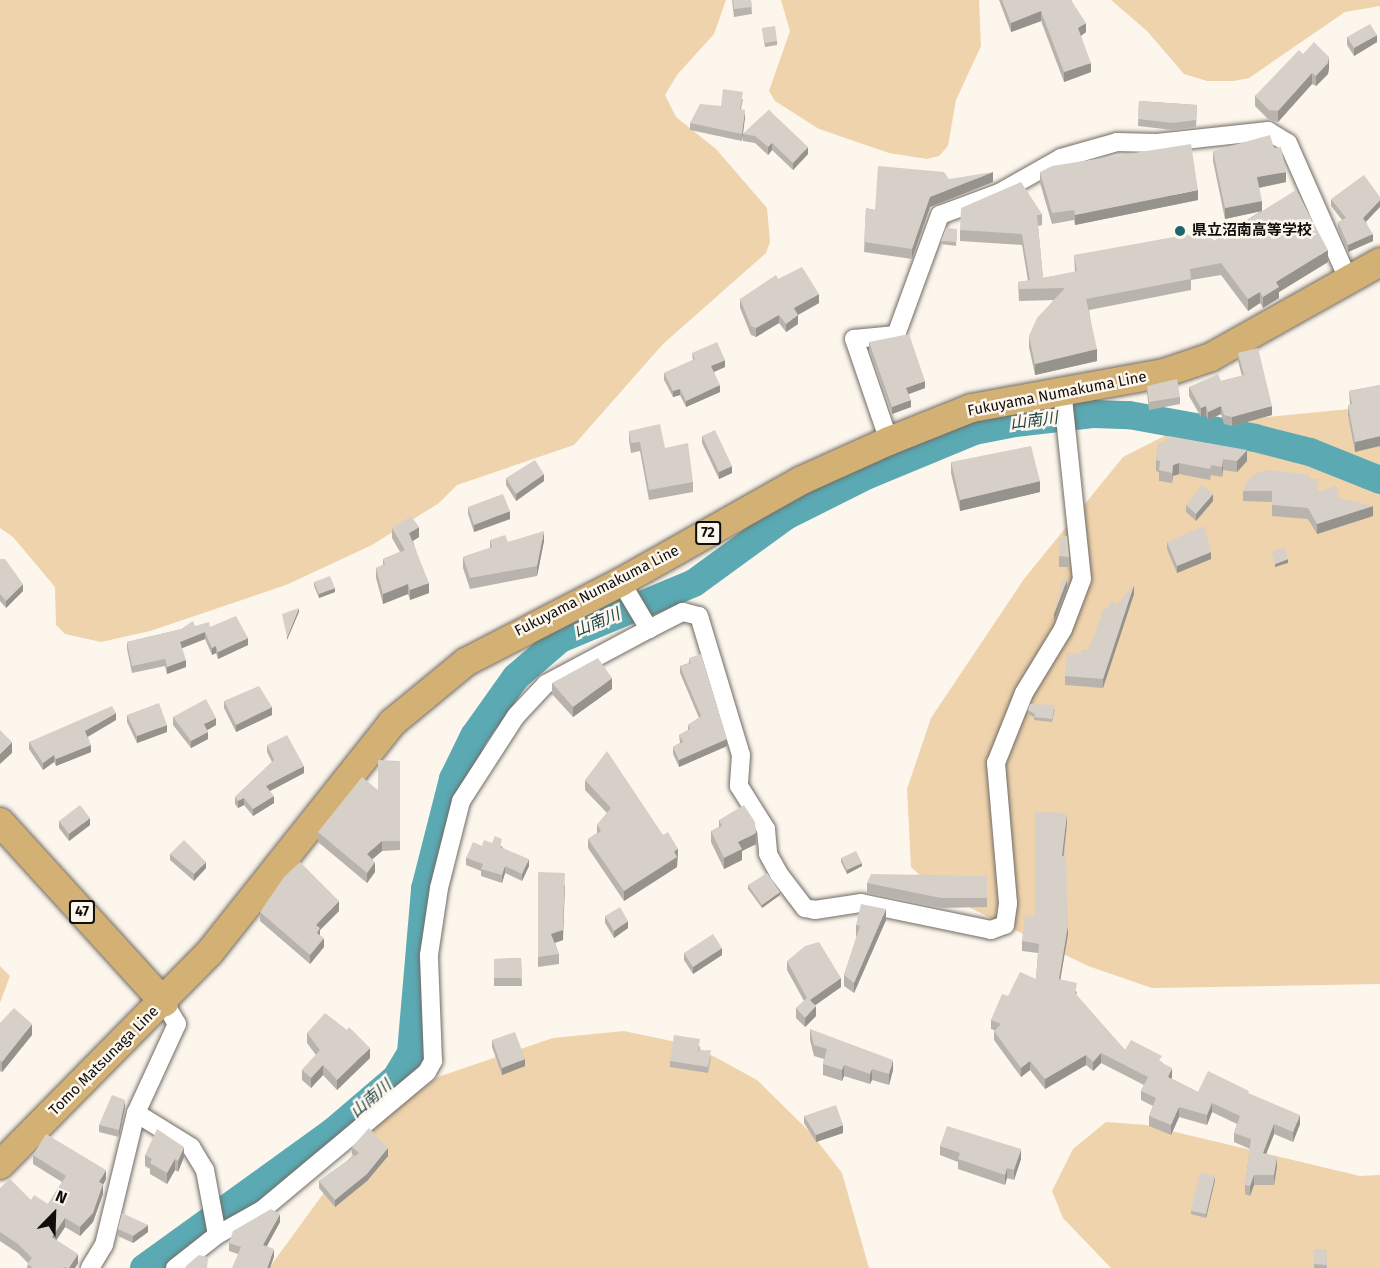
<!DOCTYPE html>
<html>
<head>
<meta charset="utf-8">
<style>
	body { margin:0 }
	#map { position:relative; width:1380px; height:1268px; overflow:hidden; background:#fcf6ed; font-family:"Fira Sans","Noto Sans JP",sans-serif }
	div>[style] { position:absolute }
	.green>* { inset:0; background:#efd3ac }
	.river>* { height:28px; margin:-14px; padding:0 14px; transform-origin:14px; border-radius:14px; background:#5aa9b3 }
	.roads { filter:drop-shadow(0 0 2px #716b64) drop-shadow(0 0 2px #716b64) }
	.minor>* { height:18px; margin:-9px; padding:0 9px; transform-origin:9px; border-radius:9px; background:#fff }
	.primary>* { height:28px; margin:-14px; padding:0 14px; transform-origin:14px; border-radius:14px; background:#d3b073 }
	.wall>* { inset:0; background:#b8b3ac }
	.shaded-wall>* { inset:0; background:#96928c }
	.building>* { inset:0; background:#d6d0c8 }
	.dots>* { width:16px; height:16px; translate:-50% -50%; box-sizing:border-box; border:3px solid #fcf6ed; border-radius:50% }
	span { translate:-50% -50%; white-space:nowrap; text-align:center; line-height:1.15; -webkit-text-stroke:5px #fcf6ed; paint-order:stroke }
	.shield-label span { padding:2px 4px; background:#fcf6ed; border:2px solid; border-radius:4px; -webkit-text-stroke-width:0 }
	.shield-label { font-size:14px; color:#100e0b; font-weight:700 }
	.poi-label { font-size:15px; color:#100e0b; font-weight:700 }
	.left { translate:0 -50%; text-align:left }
	.street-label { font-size:15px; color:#100e0b }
	.water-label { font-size:16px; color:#20454a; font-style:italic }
	.north { position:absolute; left:24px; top:1184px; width:60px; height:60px; -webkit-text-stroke:4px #fcf6ed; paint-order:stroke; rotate:23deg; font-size:16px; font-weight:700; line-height:24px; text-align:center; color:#100e0b }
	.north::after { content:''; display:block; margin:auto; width:21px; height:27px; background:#100e0b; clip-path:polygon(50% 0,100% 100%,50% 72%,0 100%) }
</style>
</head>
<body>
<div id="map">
	<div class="green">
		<i style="clip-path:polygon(0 0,726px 0,714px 34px,677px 75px,665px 95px,676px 117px,716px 149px,767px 208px,770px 242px,766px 253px,663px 344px,574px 445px,457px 485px,439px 503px,372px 545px,286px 585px,150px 631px,101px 642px,65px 634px,56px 625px,55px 587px,13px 537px,0 528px)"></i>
		<i style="clip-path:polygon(781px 0,979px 0,981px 46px,956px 100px,948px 146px,939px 156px,927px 159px,889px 153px,819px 129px,775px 101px,769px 91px,790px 31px)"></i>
		<i style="clip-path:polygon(1111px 0,1380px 0,1380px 6px,1345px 12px,1249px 78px,1234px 81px,1207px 81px,1184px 74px,1147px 31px)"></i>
		<i style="clip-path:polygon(1380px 406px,1380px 984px,1152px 988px,1088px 966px,938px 892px,911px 867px,907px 789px,931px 718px,1024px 579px,1123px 457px,1186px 425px)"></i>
		<i style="clip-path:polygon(0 966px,10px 976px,0 1003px)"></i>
		<i style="clip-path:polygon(624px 1031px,695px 1046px,757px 1080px,812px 1134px,842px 1173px,869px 1268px,269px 1268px,372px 1127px,438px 1077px,553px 1038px)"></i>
		<i style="clip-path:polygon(1106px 1122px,1146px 1125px,1360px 1176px,1380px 1175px,1380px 1268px,1111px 1268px,1063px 1218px,1052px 1191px,1073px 1149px)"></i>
	</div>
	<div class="river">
		<i style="left:144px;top:1268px;width:234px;rotate:-35.8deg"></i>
		<i style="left:334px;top:1131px;width:82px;rotate:-40.5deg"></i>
		<i style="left:396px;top:1078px;width:29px;rotate:-59deg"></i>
		<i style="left:411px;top:1053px;width:165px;rotate:-85.1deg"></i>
		<i style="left:425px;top:889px;width:114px;rotate:-75.7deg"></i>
		<i style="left:453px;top:779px;width:48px;rotate:-64deg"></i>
		<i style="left:474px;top:736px;width:72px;rotate:-54.6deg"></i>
		<i style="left:516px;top:677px;width:58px;rotate:-40.8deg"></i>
		<i style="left:560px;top:639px;width:145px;rotate:-22.7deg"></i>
		<i style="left:694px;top:583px;width:114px;rotate:-36.1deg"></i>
		<i style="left:786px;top:516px;width:92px;rotate:-26.6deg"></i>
		<i style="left:868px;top:475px;width:115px;rotate:-22.5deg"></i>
		<i style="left:974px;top:431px;width:42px;rotate:-11deg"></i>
		<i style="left:1015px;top:423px;width:80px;rotate:-6.5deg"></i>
		<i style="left:1094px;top:414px;width:35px;rotate:2deg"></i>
		<i style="left:1129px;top:415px;width:128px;rotate:10.3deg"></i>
		<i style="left:1255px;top:438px;width:57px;rotate:14.3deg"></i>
		<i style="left:1310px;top:452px;width:75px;rotate:21.8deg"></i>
	</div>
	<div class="roads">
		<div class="minor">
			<i style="left:889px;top:441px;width:108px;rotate:-108.9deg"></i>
			<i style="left:854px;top:339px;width:42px;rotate:-5.4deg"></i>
			<i style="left:896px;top:335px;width:128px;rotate:-69.9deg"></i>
			<i style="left:940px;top:215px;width:63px;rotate:-20.4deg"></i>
			<i style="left:999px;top:193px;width:71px;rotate:-29.4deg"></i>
			<i style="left:1061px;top:158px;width:58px;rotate:-15.9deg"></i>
			<i style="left:1117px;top:142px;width:40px;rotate:1.4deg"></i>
			<i style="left:1157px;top:143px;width:112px;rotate:-6.2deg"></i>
			<i style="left:1268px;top:131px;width:23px;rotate:31deg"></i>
			<i style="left:1288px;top:143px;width:146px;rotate:66.2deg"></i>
			<i style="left:621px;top:582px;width:55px;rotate:59.2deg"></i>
			<i style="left:649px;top:629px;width:38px;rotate:-27deg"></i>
			<i style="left:683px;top:612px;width:16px;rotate:14deg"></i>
			<i style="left:699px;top:616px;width:145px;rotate:73.2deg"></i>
			<i style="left:741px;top:755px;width:31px;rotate:94deg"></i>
			<i style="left:739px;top:786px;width:51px;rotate:57.9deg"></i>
			<i style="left:766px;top:829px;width:25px;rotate:85deg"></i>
			<i style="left:768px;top:854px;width:23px;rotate:61deg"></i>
			<i style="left:779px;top:874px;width:43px;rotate:52.6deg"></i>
			<i style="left:805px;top:908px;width:10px;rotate:11deg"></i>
			<i style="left:815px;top:910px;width:47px;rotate:-8.7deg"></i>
			<i style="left:861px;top:903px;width:133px;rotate:11.7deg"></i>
			<i style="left:991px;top:930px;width:15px;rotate:-20deg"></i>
			<i style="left:1005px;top:925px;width:22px;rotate:-82deg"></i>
			<i style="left:1008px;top:903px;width:141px;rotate:-94.9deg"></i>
			<i style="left:996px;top:763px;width:75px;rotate:-68.2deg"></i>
			<i style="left:1024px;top:693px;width:75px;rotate:-58.6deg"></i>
			<i style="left:1063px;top:629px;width:53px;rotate:-69.2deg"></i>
			<i style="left:1082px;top:579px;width:190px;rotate:-96deg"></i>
			<i style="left:136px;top:1113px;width:65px;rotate:31.7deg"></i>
			<i style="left:191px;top:1147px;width:27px;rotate:59deg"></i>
			<i style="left:205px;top:1170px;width:66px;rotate:79.5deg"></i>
			<i style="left:90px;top:1268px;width:27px;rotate:-59deg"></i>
			<i style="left:104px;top:1245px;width:136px;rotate:-76.4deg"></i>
			<i style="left:136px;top:1113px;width:98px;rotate:-65.3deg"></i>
			<i style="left:177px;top:1024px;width:26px;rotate:-121deg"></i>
			<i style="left:175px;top:1268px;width:53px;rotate:-38.2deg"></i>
			<i style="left:217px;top:1235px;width:51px;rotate:-29.1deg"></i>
			<i style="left:262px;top:1210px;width:215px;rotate:-39.9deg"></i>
			<i style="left:427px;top:1072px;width:13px;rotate:-61deg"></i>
			<i style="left:433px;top:1061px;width:106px;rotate:-92.2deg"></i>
			<i style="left:429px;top:955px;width:68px;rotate:-81.5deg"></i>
			<i style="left:439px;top:888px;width:90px;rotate:-75.8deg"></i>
			<i style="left:461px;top:801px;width:101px;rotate:-57.1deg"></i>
			<i style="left:516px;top:716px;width:44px;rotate:-46.8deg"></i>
			<i style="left:546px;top:684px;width:117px;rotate:-28.1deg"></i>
		</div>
		<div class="primary">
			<i style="left:0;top:822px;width:244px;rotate:47.7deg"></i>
			<i style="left:0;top:1165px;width:299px;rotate:-45.4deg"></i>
			<i style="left:210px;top:952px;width:293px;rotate:-51.5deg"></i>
			<i style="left:392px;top:723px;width:96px;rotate:-39.5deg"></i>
			<i style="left:466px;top:662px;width:174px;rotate:-27.3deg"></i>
			<i style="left:621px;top:582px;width:206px;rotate:-29.4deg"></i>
			<i style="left:800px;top:481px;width:98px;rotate:-24.2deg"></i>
			<i style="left:889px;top:441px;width:89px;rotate:-21.7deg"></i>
			<i style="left:972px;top:408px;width:195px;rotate:-10.3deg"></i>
			<i style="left:1164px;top:373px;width:50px;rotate:-18.8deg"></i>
			<i style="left:1211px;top:357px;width:194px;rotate:-29.3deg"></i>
		</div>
	</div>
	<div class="wall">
		<i style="clip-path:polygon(732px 0,751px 0,752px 14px,734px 17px)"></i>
		<i style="clip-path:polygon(999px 0,1071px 0,1086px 32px,1081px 36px,1091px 72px,1064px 82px,1041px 21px,1011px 32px)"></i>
		<i style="clip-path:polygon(762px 28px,777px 41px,777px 45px,765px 47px)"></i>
		<i style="clip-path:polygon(1347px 37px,1377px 42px,1354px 56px,1347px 45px)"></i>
		<i style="clip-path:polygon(1303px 54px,1329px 68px,1328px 74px,1316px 86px,1312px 84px,1278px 122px,1269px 120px,1255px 106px,1255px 96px)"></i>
		<i style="clip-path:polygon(743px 99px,741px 109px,745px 117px,742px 141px,690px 130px,690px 123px,721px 106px)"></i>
		<i style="clip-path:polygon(1139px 101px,1197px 105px,1196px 127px,1173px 130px,1138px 126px)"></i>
		<i style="clip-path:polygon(769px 110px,808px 154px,793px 170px,772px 150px,768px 155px,755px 143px,743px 141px,743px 134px)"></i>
		<i style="clip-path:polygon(1274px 148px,1286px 182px,1259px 188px,1262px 211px,1328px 262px,1279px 292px,1279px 298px,1263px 308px,1260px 303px,1248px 311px,1221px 275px,1191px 280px,1191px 290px,1089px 310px,1097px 361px,1035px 375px,1029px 347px,1029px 336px,1054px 300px,1019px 301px,1018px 282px,1028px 281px,1022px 245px,960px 241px,960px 230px,1042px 214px,1042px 225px,1038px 226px,1043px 278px,1075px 272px,1074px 255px,1214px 241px,1261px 211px,1225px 219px,1213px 161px,1213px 151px)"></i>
		<i style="clip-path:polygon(1040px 172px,1198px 200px,1075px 225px,1074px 220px,1052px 224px,1040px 183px)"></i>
		<i style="clip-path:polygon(949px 179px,993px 182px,930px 207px,912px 259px,864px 252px,866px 208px,875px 210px)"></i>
		<i style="clip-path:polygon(1331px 199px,1366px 222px,1373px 241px,1348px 252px,1338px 229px,1338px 222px,1342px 220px,1331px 206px)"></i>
		<i style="clip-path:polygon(957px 229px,956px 246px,941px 244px,941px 241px)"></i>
		<i style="clip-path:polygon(778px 279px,819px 303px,798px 315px,798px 324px,786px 332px,779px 323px,756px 337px,751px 335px,740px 308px,740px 299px)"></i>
		<i style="clip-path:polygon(869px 342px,925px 388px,909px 394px,911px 407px,892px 414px,869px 349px)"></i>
		<i style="clip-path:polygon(692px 353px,725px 367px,714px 372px,720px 392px,686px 407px,680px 395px,673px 397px,664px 380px,664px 373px,693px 360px)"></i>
		<i style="clip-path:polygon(1238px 353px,1272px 415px,1232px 426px,1224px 424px,1221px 414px,1208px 420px,1206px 415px,1201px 417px,1189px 396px,1189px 387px,1221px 381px,1242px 376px,1238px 361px)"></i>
		<i style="clip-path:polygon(1380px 385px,1355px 452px,1348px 415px,1348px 405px,1350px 405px,1349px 391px)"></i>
		<i style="clip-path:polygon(1147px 386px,1180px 397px,1180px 404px,1149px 410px,1147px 393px)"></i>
		<i style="clip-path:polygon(629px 431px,693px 482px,693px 492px,649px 500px,640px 451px,631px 453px,629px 440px)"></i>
		<i style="clip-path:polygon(702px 436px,732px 473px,719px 479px,702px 443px)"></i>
		<i style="clip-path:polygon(1159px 443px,1247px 461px,1237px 472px,1223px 470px,1222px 477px,1211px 475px,1210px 480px,1179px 474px,1173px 476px,1172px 483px,1159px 481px,1159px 472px,1156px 471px,1156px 460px)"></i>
		<i style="clip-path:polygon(951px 462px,1040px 492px,960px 511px,951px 473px)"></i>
		<i style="clip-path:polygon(506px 478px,544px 481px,516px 501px,506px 485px)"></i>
		<i style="clip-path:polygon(1310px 479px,1318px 492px,1339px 498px,1373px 516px,1317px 534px,1308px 519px,1272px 516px,1272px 502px,1243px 501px,1243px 491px)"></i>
		<i style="clip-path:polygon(1213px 501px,1196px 521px,1186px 512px,1186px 505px)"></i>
		<i style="clip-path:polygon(468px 507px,510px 519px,474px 532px,468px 514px)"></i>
		<i style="clip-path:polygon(392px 528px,419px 537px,413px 541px,429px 593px,410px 600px,408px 594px,383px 604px,376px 578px,376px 568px,383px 565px,383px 559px,400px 552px,392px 538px)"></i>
		<i style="clip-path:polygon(1059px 538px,1069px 557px,1069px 567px,1059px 567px)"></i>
		<i style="clip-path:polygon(490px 540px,508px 542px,544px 541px,537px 576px,470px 589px,463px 568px,463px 557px,490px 548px)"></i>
		<i style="clip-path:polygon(1167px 542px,1211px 559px,1177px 573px,1167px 549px)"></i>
		<i style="clip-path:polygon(0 559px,23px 591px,6px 608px,0 601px)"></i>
		<i style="clip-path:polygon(314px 582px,335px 592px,319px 598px,314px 586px)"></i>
		<i style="clip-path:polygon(1134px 594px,1103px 688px,1065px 685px,1065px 676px,1081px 654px,1089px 649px,1107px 610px)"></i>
		<i style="clip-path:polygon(195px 626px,210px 627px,248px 645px,218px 659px,216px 653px,212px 655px,205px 639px,182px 648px,186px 667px,167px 674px,165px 666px,132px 673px,127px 649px,127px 642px)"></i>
		<i style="clip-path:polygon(689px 658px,727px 746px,679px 767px,673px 754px,673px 747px,680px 743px,679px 735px,688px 730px,688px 725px,699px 718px,680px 673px,680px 666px,689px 663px)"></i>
		<i style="clip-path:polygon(552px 683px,612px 689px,573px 717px,552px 694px)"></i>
		<i style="clip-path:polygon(224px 701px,272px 715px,236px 732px,224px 708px)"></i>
		<i style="clip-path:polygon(1055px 709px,1052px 722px,1034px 720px,1034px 717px,1028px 714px,1028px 710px)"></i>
		<i style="clip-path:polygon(127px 715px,167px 732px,137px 743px,127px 722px)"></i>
		<i style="clip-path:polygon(173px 717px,216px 725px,207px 730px,208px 739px,191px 748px,173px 725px)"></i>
		<i style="clip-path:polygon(116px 720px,88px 737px,91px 752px,56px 766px,54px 762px,43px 770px,29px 749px,29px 742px)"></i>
		<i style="clip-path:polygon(267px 745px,304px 773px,270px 791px,274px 803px,253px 816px,244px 805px,238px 808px,235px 804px,235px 797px,272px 762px,267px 752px)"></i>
		<i style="clip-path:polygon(400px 761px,400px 850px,382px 851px,372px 859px,375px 872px,367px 883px,318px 842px,318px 832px,378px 790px)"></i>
		<i style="clip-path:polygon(585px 780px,663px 835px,678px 849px,677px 867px,624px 901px,588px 848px,588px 839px,597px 833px,597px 825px,607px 813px,585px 790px)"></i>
		<i style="clip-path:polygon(719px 820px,756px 844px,742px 851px,742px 860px,724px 869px,711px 842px,711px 831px,719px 827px)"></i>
		<i style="clip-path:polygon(59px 821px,90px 825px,69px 841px,59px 828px)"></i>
		<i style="clip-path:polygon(1067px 823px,1064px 856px,1068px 934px,1060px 979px,1077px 992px,1076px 995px,1125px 1050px,1162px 1062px,1172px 1077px,1172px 1079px,1198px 1092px,1249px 1094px,1300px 1124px,1293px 1142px,1274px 1134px,1266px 1154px,1277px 1166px,1274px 1185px,1254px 1185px,1250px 1196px,1245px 1194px,1245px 1185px,1250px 1149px,1234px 1142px,1234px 1133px,1237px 1124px,1212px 1112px,1207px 1125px,1179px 1117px,1171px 1135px,1149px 1126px,1149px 1116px,1153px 1106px,1141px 1100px,1141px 1091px,1144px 1085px,1101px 1063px,1093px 1071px,1086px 1065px,1045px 1089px,1030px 1070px,1021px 1077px,994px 1040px,994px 1030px,991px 1029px,991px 1020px,1008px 996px,1036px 979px,1038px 953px,1022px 951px,1022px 941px,1035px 916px)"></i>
		<i style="clip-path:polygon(482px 846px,502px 846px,502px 847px,529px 866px,522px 881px,505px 873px,502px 883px,481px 876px,481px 871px,466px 865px,466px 858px)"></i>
		<i style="clip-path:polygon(170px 854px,206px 868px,194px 881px,170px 860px)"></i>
		<i style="clip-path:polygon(841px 858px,862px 866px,847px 874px,841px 862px)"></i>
		<i style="clip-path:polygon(538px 872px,563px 940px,555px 943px,559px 954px,559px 964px,538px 967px)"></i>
		<i style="clip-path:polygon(987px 876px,987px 907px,941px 908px,867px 893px,867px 883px)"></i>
		<i style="clip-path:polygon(748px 885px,780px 895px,762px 908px,748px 889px)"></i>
		<i style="clip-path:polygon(339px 911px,320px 930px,320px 935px,324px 947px,310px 964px,260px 921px,260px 912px)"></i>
		<i style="clip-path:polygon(605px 916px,628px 928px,614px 938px,605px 923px)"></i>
		<i style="clip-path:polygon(886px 920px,854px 993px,844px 986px,844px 975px,857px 936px,856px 936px,856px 925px)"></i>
		<i style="clip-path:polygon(684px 953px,722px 955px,693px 974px,684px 960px)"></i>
		<i style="clip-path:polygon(521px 958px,522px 986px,494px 986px,494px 959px)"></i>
		<i style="clip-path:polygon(787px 961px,841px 987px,815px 1005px,816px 1016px,805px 1027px,796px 1018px,796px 1008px,804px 1001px,787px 970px)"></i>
		<i style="clip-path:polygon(0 1023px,32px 1035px,2px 1072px,0 1071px)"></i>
		<i style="clip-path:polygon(810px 1029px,893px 1070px,889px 1085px,872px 1080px,870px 1084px,844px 1076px,842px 1081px,823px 1075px,823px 1064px,824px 1059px,814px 1056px,810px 1040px)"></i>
		<i style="clip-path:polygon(307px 1033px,370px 1058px,337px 1090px,323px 1075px,311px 1088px,302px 1080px,302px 1070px,316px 1055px,307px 1043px)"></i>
		<i style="clip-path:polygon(492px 1040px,525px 1066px,502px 1075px,492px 1047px)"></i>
		<i style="clip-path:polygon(700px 1046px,699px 1051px,711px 1057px,708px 1073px,670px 1067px,670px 1061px)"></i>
		<i style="clip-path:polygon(125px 1107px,119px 1137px,99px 1132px,99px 1125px)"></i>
		<i style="clip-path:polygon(804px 1116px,843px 1133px,816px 1142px,804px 1123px)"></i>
		<i style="clip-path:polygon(940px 1146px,1021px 1159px,1014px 1180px,1007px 1178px,1005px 1185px,958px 1169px,958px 1162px,940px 1155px)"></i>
		<i style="clip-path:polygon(352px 1147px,388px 1156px,367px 1181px,335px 1207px,319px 1188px,319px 1181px,354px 1156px,352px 1154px)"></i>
		<i style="clip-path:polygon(33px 1155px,106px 1179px,103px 1185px,103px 1194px,93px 1222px,80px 1236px,65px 1227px,56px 1240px,78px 1263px,75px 1268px,27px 1268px,28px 1263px,18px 1253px,0 1241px,0 1188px,31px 1200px,48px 1204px,62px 1182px,33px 1164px)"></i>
		<i style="clip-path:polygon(145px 1155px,184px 1157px,178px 1172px,175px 1170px,167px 1184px,150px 1174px,150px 1169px,145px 1166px)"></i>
		<i style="clip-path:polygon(1215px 1180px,1206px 1218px,1191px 1214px,1191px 1211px)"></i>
		<i style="clip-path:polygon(280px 1222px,267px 1246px,274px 1257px,238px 1254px,229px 1251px,229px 1243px)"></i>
		<i style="clip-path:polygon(118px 1229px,148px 1232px,133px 1243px,118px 1236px)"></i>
		<i style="clip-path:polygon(1314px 1249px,1326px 1249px,1327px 1268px,1314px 1268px)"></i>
	</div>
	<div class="shaded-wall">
		<i style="clip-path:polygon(1041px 11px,1041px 21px,1011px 32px,1011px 23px)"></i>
		<i style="clip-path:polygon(1086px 23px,1086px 32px,1078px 38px,1078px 28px)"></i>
		<i style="clip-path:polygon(1377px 35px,1377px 42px,1354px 56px,1354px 48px)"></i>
		<i style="clip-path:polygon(1329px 57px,1329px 68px,1328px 74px,1316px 86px,1316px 76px)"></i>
		<i style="clip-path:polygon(1091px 63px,1091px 72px,1064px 82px,1064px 72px)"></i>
		<i style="clip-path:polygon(1312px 73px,1312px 84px,1278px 122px,1278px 111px)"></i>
		<i style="clip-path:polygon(745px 110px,745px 117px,742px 141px,742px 134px)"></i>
		<i style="clip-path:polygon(772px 143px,772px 150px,768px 155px,768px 147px)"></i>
		<i style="clip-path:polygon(808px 147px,808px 154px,793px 170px,793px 163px)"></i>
		<i style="clip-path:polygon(993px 172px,993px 182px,930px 207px,912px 259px,912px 249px,930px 197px)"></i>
		<i style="clip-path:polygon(1286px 172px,1286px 182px,1257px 188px,1257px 177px)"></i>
		<i style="clip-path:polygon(1198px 190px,1198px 200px,1075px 225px,1075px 215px)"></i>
		<i style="clip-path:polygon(1380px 200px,1380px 207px,1363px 225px,1363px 218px)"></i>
		<i style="clip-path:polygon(1262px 201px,1262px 211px,1225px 219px,1225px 208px)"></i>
		<i style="clip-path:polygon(1373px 234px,1373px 241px,1348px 252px,1348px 245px)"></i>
		<i style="clip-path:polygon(1328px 250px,1328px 262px,1279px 292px,1279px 298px,1263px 308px,1263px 297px,1276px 282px)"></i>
		<i style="clip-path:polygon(1260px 292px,1260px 303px,1248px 311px,1248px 299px)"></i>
		<i style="clip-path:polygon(819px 294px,819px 303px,794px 317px,794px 308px)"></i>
		<i style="clip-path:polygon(779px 315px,779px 323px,756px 337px,756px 328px)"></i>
		<i style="clip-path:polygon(798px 315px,798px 324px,786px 332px,786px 324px)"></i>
		<i style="clip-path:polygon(1097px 349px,1097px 361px,1035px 375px,1035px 364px)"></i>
		<i style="clip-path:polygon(725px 360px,725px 367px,711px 373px,711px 366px)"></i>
		<i style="clip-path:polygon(925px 381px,925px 388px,906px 395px,906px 388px)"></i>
		<i style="clip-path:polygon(720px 385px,720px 392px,686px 407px,686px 401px)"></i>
		<i style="clip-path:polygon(680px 389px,680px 395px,673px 397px,673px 391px)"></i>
		<i style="clip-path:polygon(911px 400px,911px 407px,892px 414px,892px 407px)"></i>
		<i style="clip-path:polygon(1206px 406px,1206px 415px,1201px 417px,1201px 408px)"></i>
		<i style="clip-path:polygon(1221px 406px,1221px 414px,1208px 420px,1208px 412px)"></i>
		<i style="clip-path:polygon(1272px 406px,1272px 415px,1232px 426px,1232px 417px)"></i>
		<i style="clip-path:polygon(1380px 436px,1380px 446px,1355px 452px,1355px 442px)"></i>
		<i style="clip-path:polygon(1247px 450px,1247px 461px,1237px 472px,1237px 461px)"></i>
		<i style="clip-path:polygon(1223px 459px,1223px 470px,1222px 477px,1222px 467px)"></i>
		<i style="clip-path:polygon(1179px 463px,1179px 474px,1173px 476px,1172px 483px,1173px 465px)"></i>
		<i style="clip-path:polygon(732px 466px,732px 473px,719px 479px,719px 472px)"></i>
		<i style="clip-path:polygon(544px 474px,544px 481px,516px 501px,516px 494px)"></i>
		<i style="clip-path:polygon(1040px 481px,1040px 492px,960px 511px,960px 500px)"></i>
		<i style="clip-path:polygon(1213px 494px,1213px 501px,1196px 521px,1196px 514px)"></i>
		<i style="clip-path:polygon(1373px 506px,1373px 516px,1317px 534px,1317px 524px)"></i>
		<i style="clip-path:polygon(510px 511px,510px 519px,474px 532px,474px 525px)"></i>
		<i style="clip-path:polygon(419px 527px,419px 537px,409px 543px,409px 533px)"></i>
		<i style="clip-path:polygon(544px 531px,544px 541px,537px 576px,537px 566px)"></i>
		<i style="clip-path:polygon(1211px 552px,1211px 559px,1177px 573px,1177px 566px)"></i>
		<i style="clip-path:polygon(1288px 559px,1288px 563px,1275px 567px,1275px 564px)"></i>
		<i style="clip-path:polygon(1067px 580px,1067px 587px,1054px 621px,1054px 614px)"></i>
		<i style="clip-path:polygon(429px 583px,429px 593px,410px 600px,410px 590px)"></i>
		<i style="clip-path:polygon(23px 584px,23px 591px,6px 608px,6px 601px)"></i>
		<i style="clip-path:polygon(408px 584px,408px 594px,383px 604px,383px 594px)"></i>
		<i style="clip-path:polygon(1134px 585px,1134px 594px,1103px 688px,1103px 679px)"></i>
		<i style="clip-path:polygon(335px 588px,335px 592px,319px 598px,319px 594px)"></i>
		<i style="clip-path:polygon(299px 608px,299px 612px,287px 640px,287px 637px)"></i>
		<i style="clip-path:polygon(205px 632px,205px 639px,180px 649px,180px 642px)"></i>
		<i style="clip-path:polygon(248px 638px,248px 645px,218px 659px,218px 652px)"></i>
		<i style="clip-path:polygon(216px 646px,216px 653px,212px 655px,212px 648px)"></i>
		<i style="clip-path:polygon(186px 660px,186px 667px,167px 674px,167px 667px)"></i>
		<i style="clip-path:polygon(612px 678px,612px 689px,573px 717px,573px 707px)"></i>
		<i style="clip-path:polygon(272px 707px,272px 715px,236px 732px,236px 725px)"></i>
		<i style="clip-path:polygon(116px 713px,116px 720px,85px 738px,85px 731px)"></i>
		<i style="clip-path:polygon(216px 718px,216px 725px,204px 732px,204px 724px)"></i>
		<i style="clip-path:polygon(167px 725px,167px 732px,137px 743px,137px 736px)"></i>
		<i style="clip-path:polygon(208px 732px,208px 739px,191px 748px,191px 741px)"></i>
		<i style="clip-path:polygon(727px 739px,727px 746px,679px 767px,679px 760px)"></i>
		<i style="clip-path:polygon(12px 742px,12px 753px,0 764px,0 754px)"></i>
		<i style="clip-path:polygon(91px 745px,91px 752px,56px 766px,56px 759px)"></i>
		<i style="clip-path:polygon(54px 755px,54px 762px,43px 770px,43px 763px)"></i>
		<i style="clip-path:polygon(304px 766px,304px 773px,266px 793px,266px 786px)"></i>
		<i style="clip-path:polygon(274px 796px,274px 803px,253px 816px,253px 809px)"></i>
		<i style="clip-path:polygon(244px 798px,244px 805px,238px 808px,238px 801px)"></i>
		<i style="clip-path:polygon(1067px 813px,1067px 823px,1062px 866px,1062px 856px)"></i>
		<i style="clip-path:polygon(90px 818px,90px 825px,69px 841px,69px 834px)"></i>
		<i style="clip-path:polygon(756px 833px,756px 844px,742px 851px,742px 860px,724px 869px,724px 858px,738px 842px)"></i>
		<i style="clip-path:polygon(382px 841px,382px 851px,367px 864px,367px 854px)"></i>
		<i style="clip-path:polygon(678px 849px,677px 867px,624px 901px,624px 891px)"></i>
		<i style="clip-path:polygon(529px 859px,529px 866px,522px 881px,522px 874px)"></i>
		<i style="clip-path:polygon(206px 862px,206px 868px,194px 881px,194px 874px)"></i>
		<i style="clip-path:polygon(375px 862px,375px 872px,367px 883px,367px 873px)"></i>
		<i style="clip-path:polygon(862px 863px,862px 866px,847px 874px,847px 870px)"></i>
		<i style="clip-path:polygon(505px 866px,505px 873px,502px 883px,502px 875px)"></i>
		<i style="clip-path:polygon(565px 883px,563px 940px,551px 944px,551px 934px)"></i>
		<i style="clip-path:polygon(780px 892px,780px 895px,762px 908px,762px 905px)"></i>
		<i style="clip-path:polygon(339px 901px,339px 911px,320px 930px,320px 937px,317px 942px,316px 925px)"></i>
		<i style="clip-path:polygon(886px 909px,886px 920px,854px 993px,854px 983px)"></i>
		<i style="clip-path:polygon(628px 921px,628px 928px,614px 938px,614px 931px)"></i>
		<i style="clip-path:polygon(1068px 925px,1068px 934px,1059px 988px,1059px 979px)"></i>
		<i style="clip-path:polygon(324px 938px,324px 947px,310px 964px,310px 955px)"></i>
		<i style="clip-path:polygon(722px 948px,722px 955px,693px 974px,693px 967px)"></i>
		<i style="clip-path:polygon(841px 978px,841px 987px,810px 1009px,810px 1000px)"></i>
		<i style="clip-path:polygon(816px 1006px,816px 1016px,805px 1027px,805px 1018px)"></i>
		<i style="clip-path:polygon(32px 1024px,32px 1035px,2px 1072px,2px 1062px)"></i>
		<i style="clip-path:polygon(370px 1048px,370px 1058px,337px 1090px,337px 1080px)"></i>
		<i style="clip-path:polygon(1101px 1053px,1101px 1063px,1093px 1071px,1093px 1062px)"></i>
		<i style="clip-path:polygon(1086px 1055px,1086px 1065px,1045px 1089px,1045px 1079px)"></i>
		<i style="clip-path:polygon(525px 1059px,525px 1066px,502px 1075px,502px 1068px)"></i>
		<i style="clip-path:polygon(893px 1060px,893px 1070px,889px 1085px,889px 1074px)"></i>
		<i style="clip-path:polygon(1030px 1061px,1030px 1070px,1021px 1077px,1021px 1068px)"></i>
		<i style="clip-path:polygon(323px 1065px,323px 1075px,311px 1088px,311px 1078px)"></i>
		<i style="clip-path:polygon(844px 1065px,844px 1076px,842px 1081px,842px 1070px)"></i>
		<i style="clip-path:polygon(1172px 1068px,1172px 1077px,1168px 1087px,1168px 1077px)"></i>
		<i style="clip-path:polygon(872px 1069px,872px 1080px,870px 1084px,870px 1074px)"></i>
		<i style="clip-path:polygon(125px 1100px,125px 1107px,119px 1137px,119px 1130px)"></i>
		<i style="clip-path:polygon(1212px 1103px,1212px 1112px,1207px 1125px,1207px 1115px)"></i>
		<i style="clip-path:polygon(1179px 1107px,1179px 1117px,1171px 1135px,1171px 1125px)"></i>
		<i style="clip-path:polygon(1300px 1115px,1300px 1124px,1293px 1142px,1293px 1132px)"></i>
		<i style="clip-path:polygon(1274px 1124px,1274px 1134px,1263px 1162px,1263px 1153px)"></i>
		<i style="clip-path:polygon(843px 1125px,843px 1133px,816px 1142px,816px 1135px)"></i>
		<i style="clip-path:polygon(184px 1147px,184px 1157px,178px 1172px,178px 1161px)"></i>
		<i style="clip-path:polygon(388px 1148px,388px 1156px,367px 1181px,335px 1207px,335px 1200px)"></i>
		<i style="clip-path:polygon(1021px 1149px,1021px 1159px,1014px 1180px,1014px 1170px)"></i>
		<i style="clip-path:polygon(1277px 1157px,1277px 1166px,1274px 1185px,1274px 1175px)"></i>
		<i style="clip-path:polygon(175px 1159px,175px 1170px,167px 1184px,167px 1173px)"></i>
		<i style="clip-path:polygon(1007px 1168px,1007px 1178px,1005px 1185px,1005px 1175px)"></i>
		<i style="clip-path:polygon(106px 1170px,106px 1179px,103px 1185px,103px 1194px,93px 1222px,80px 1236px,80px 1227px,99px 1182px)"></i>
		<i style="clip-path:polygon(1254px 1175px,1254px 1185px,1250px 1196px,1250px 1186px)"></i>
		<i style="clip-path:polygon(1215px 1176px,1215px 1180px,1206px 1218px,1206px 1214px)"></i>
		<i style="clip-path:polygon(280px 1214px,280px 1222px,263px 1253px,263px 1245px)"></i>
		<i style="clip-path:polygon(65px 1218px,65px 1227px,52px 1247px,52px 1237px)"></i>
		<i style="clip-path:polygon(148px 1225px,148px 1232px,133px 1243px,133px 1236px)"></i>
		<i style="clip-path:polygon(274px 1249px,274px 1257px,270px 1268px,267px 1268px)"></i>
		<i style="clip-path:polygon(78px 1254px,78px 1263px,75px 1268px,69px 1268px)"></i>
	</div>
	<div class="building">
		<i style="clip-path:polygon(733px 0,751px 0,752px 7px,734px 9px)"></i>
		<i style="clip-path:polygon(1002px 0,1071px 0,1086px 23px,1078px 28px,1091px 63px,1064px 72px,1041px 11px,1011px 23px)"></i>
		<i style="clip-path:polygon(1370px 24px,1377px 35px,1354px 48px,1347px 37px)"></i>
		<i style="clip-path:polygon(775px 26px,777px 41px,765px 43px,762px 28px)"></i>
		<i style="clip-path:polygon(1314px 42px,1329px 57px,1328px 63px,1316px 76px,1312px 73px,1278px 111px,1269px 110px,1255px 96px,1299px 50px,1303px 54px)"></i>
		<i style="clip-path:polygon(723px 89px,743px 92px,740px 109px,745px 110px,742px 134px,690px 123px,700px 104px,721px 106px)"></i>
		<i style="clip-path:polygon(1139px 101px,1197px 105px,1196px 120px,1173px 123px,1138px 119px)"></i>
		<i style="clip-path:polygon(769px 110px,808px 147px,793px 163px,772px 143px,768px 147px,755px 136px,743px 134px)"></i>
		<i style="clip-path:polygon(1270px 135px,1274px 148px,1281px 147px,1286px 172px,1257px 177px,1262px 201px,1225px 208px,1213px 151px)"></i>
		<i style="clip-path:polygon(1191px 144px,1198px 190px,1075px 215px,1074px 210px,1052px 213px,1040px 172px,1052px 166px)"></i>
		<i style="clip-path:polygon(878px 166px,944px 172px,949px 179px,993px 172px,930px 197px,912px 249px,864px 242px,866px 208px,875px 210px)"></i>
		<i style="clip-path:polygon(1364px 175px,1380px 197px,1380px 200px,1363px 218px,1373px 234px,1348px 245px,1338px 222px,1346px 218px,1331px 199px)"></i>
		<i style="clip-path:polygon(1021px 182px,1042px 214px,1037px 215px,1043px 278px,1077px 271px,1074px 255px,1207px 231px,1214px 241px,1296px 190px,1328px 250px,1276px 282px,1279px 287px,1263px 297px,1260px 292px,1248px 299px,1221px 263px,1190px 269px,1191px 279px,1086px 299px,1097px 349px,1035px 364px,1029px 336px,1037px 318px,1065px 288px,1019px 289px,1018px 282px,1030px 280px,1022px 234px,960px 230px,961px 208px)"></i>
		<i style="clip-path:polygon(946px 228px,957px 229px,956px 242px,941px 241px)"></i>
		<i style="clip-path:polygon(802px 267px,819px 294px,794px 308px,798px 315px,786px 324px,779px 315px,756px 328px,751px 326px,740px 299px,776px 275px,778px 279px)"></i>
		<i style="clip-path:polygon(909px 334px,925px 381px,906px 388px,911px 400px,892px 407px,869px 342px)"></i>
		<i style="clip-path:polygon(717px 342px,725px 360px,711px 366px,720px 385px,686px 401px,680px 389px,673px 391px,664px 373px,695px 359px,692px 353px)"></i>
		<i style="clip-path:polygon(1258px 348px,1272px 406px,1232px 417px,1224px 415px,1221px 406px,1208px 412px,1206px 406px,1201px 408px,1189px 387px,1218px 374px,1221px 381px,1244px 375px,1238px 353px)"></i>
		<i style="clip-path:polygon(1177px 379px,1180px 397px,1149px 402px,1147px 386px)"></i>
		<i style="clip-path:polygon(1380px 385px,1380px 436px,1355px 442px,1348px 405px,1352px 404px,1349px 391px)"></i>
		<i style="clip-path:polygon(660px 424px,665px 448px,688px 443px,693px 482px,649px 490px,640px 442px,631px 443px,629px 431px)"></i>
		<i style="clip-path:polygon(715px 430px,732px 466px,719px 472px,702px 436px)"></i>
		<i style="clip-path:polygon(1168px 436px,1247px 450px,1237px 461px,1223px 459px,1222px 467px,1211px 465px,1210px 469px,1179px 463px,1173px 465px,1172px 473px,1159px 470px,1160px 461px,1156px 460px,1159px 443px,1163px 444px)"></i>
		<i style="clip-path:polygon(1031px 446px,1040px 481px,960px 500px,951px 462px)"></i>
		<i style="clip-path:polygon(535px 460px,544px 474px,516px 494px,506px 478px)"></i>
		<i style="clip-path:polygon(1270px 470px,1310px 475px,1310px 479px,1318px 479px,1317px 492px,1336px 486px,1339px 498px,1373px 506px,1317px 524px,1308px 508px,1272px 505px,1272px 491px,1243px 491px,1247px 481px,1258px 472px)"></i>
		<i style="clip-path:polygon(1202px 485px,1213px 494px,1196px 514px,1186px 505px)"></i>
		<i style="clip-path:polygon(503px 494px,510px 511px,474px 525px,468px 507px)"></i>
		<i style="clip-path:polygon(411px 516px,419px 527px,409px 533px,429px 583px,410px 590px,408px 584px,383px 594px,376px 568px,385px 564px,383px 559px,405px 550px,392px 528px)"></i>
		<i style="clip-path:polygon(1204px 526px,1211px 552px,1177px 566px,1167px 542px)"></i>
		<i style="clip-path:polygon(544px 531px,537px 566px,470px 578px,463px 557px,492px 547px,490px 540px,505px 535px,508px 542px)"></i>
		<i style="clip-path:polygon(1067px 536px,1069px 557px,1059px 556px,1059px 538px)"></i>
		<i style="clip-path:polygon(1285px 547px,1288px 559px,1275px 564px,1271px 552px)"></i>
		<i style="clip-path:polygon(0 559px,5px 559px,23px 584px,6px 601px,0 594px)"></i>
		<i style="clip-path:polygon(330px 576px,335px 588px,319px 594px,314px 582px)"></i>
		<i style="clip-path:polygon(1063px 579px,1067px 580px,1054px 614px)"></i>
		<i style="clip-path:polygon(1134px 585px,1103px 679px,1065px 676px,1067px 653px,1081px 654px,1081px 650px,1089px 649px,1104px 608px,1107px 610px,1111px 601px,1118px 604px)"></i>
		<i style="clip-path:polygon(299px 608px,287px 637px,282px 614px)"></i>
		<i style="clip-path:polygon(236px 616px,248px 638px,218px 652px,216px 646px,212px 648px,205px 632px,180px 642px,186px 660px,167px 667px,165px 659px,132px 666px,127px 642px,181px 629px,193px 621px,195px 626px,209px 622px,210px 627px)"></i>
		<i style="clip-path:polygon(701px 654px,727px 739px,679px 760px,673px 747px,683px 742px,679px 735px,690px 729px,688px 725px,701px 716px,680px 666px,691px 663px,689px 658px)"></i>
		<i style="clip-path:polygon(598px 658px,612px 678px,573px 707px,552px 683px)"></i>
		<i style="clip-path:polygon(259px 686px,272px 707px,236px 725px,224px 701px)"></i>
		<i style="clip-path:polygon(206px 699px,216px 718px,204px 724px,208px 732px,191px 741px,173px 717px)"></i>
		<i style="clip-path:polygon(159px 703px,167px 725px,137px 736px,127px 715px)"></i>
		<i style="clip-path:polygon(1030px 704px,1055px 705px,1052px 719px,1034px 717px,1035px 714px,1028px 710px)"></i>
		<i style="clip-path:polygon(112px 706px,116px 713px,85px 731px,91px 745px,56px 759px,54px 755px,43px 763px,29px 742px)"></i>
		<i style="clip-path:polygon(0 730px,12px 742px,0 754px)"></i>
		<i style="clip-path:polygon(287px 735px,304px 766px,266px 786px,274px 796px,253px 809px,244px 798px,238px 801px,235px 797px,274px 760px,267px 745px)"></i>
		<i style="clip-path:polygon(607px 751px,663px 835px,668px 832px,678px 849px,674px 851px,677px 857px,624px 891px,588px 839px,601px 831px,597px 825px,611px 808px,585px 780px)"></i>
		<i style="clip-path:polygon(378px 760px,400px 761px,400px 841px,382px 841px,367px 854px,375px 862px,367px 873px,318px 832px,362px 777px,378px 790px)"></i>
		<i style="clip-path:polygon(80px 805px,90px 818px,69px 834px,59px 821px)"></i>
		<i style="clip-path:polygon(744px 805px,755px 822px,756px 833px,738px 842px,742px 849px,724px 858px,711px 831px,722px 826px,719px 820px)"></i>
		<i style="clip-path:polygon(1035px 812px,1067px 813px,1062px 856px,1066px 856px,1068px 925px,1059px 979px,1077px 983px,1075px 993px,1125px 1050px,1131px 1040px,1162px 1056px,1159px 1061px,1172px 1068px,1168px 1077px,1198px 1092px,1208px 1071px,1249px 1091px,1248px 1093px,1300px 1115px,1293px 1132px,1274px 1124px,1263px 1153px,1277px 1157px,1274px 1175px,1254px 1175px,1250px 1186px,1245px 1185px,1251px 1139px,1234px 1133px,1240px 1116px,1212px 1103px,1207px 1115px,1179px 1107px,1171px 1125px,1149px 1116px,1156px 1098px,1141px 1091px,1148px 1077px,1101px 1053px,1093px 1062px,1086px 1055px,1045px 1079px,1030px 1061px,1021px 1068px,994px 1031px,1001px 1024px,991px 1020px,1002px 994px,1008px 996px,1020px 972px,1036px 979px,1039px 944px,1022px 941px,1025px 915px,1035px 916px)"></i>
		<i style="clip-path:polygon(495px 836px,502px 839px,500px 847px,529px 859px,522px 874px,505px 866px,502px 875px,481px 869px,483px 864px,466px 858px,473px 842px,482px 846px,484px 840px,492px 843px)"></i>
		<i style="clip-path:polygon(184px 840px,206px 862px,194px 874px,170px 854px)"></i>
		<i style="clip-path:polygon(856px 851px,862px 863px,847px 870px,841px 858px)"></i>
		<i style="clip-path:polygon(300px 862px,339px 901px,316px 925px,320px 928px,317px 933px,324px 938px,310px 955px,260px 912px,284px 877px)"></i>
		<i style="clip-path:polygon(538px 872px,565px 873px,563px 930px,551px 934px,559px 954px,538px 957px)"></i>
		<i style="clip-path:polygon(767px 873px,780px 892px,762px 905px,748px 885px)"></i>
		<i style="clip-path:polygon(871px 874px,987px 876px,987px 898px,941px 898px,867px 883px)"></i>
		<i style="clip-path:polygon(861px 904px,886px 909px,854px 983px,844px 975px,860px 926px,856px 925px)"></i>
		<i style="clip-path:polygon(620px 907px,628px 921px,614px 931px,605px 916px)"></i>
		<i style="clip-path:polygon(713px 934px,722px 948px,693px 967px,684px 953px)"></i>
		<i style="clip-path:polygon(819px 942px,841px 978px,810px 1000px,816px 1006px,805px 1018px,796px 1008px,807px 998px,787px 961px,805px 946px)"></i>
		<i style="clip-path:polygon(521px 958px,522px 978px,494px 978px,494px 959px)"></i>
		<i style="clip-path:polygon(14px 1008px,32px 1024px,2px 1062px,0 1060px,0 1023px)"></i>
		<i style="clip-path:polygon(325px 1013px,347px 1030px,349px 1027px,370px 1048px,337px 1080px,323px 1065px,311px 1078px,302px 1070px,320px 1050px,307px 1033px)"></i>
		<i style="clip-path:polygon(810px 1029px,893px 1060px,889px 1074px,872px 1069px,870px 1074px,844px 1065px,842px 1070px,823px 1064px,827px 1049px,814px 1045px)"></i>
		<i style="clip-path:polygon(515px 1032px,525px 1059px,502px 1068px,492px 1040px)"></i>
		<i style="clip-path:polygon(674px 1035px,700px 1039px,698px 1051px,711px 1050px,708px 1067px,670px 1061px)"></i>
		<i style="clip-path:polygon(112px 1095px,125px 1100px,119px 1130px,99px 1125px)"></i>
		<i style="clip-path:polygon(836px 1105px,843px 1125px,816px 1135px,804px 1116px)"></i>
		<i style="clip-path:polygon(947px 1126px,1021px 1149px,1014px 1170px,1007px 1168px,1005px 1175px,958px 1159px,960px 1153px,940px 1146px)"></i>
		<i style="clip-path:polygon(369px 1128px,388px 1148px,367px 1174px,335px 1200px,319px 1181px,359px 1153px,352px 1147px)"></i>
		<i style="clip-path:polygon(157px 1129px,184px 1147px,178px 1161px,175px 1159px,167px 1173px,150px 1163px,152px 1159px,145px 1155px)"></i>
		<i style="clip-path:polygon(46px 1134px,106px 1170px,99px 1182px,103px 1184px,93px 1213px,80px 1227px,65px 1218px,52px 1237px,78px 1254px,69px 1268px,64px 1267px,63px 1268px,33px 1268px,27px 1264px,32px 1258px,18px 1244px,0 1232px,0 1188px,10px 1179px,31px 1200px,34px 1195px,48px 1204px,66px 1176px,33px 1155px)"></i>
		<i style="clip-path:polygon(1200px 1173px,1215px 1176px,1206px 1214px,1191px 1211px)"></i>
		<i style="clip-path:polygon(271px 1209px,280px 1214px,263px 1245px,274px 1249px,267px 1268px,232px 1268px,241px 1247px,229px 1243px,233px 1231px)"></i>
		<i style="clip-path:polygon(122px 1213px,148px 1225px,133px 1236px,118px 1229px)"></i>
		<i style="clip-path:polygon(1314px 1249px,1326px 1249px,1327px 1265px,1314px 1264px)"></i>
		<i style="clip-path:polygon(199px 1255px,208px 1257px,207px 1268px,185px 1268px,187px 1265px)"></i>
	</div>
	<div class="dots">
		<i style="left:1180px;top:231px;background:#19666e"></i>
	</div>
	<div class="shield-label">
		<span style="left:708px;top:533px">72</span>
		<span style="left:82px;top:912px">47</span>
	</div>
	<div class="poi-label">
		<span class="left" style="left:1192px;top:231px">県立沼南高等学校</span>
	</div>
	<div class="street-label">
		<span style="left:1057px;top:394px;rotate:-11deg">Fukuyama Numakuma Line</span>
		<span style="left:597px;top:591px;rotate:-27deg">Fukuyama Numakuma Line</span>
		<span style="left:104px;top:1061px;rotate:-45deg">Tomo Matsunaga Line</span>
	</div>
	<div class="water-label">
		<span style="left:1034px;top:421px;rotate:-7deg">山南川</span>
		<span style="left:597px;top:623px;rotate:-23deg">山南川</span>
		<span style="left:371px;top:1099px;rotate:-41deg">山南川</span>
	</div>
	<div class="north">N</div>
</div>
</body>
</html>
